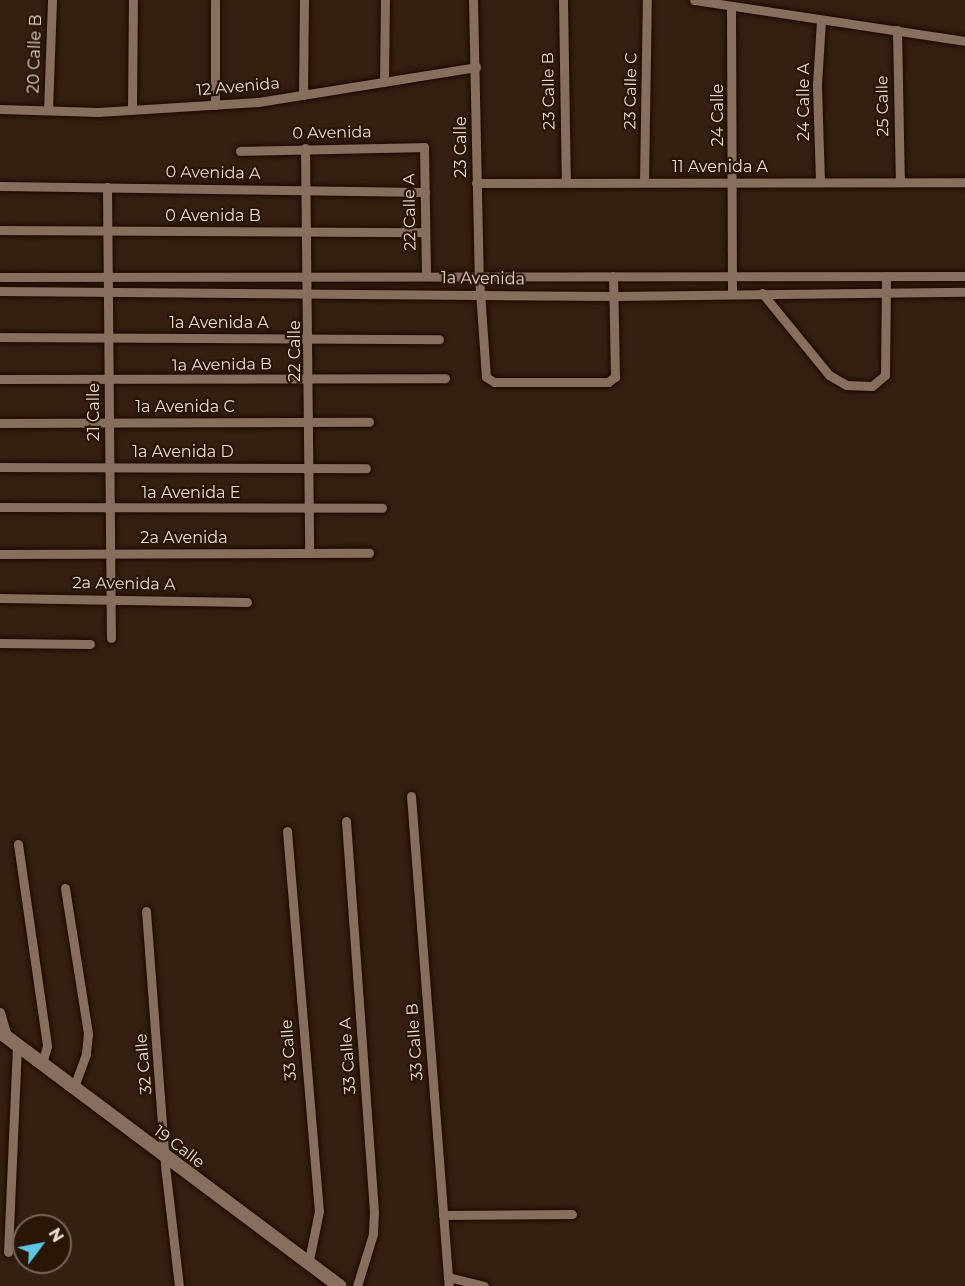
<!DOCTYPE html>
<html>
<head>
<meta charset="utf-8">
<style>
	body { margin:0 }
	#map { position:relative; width:965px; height:1286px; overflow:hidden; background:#341f10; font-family:Montserrat,sans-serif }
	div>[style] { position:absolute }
	.roads { filter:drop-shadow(0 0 2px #1b0800) drop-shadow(0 0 2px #1b0800) }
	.minor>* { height:9px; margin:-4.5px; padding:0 4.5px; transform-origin:4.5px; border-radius:4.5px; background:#876e5d }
	.secondary>* { height:14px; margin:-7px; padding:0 7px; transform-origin:7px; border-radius:7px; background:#876e5d }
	span { translate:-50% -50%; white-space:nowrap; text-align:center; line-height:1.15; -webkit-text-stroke:4.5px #291607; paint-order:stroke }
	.street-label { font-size:16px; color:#eadcd2 }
	.north { position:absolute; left:12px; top:1214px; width:60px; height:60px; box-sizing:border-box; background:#291607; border:2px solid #766558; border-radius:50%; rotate:58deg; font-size:16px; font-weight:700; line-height:24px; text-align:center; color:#eadcd2 }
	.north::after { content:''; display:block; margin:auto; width:21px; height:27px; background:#5cc7e8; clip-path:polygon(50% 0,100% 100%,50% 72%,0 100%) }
</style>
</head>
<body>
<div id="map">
	<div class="roads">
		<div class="minor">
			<i style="left:473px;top:0;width:277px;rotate:88.8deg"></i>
			<i style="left:479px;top:277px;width:100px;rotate:86deg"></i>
			<i style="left:486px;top:377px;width:9px;rotate:32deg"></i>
			<i style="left:494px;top:382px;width:114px"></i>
			<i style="left:608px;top:382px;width:9px;rotate:-36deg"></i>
			<i style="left:615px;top:377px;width:101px;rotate:-91.1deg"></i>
			<i style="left:563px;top:0;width:182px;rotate:89.1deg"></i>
			<i style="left:694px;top:0;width:274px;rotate:8.6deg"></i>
			<i style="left:731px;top:8px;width:286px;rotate:89.8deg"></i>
			<i style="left:897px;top:30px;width:152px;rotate:88.9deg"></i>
			<i style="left:384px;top:82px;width:82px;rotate:-89.3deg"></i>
			<i style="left:303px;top:95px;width:95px;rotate:-89.4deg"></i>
			<i style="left:215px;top:105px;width:105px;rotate:-90deg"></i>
			<i style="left:0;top:109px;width:98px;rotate:1.8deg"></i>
			<i style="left:98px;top:112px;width:160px;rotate:-3.6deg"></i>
			<i style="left:258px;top:102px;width:221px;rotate:-9.1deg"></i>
			<i style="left:48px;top:110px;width:110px;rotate:-87.9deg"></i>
			<i style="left:132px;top:110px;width:110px;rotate:-89.5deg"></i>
			<i style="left:305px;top:148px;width:405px;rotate:89.4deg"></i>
			<i style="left:240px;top:151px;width:184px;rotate:-1.2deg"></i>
			<i style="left:424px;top:147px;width:129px;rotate:89.1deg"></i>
			<i style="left:644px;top:182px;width:182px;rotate:-89.1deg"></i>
			<i style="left:820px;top:182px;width:98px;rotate:-91.8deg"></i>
			<i style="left:817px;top:84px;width:63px;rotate:-86.4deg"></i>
			<i style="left:476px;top:183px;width:489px;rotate:-0.1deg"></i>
			<i style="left:0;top:186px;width:425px;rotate:0.8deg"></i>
			<i style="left:107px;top:187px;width:451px;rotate:89.5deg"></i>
			<i style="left:0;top:230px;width:425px;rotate:0.3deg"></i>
			<i style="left:0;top:277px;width:965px;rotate:-0.06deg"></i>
			<i style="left:0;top:291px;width:614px;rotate:0.47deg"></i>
			<i style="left:614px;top:296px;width:351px;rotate:-0.7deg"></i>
			<i style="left:762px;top:293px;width:106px;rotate:50.7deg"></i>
			<i style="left:829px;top:375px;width:20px;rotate:30deg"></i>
			<i style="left:846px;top:385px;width:26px;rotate:2deg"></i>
			<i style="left:872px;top:386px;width:17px;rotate:-40deg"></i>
			<i style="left:885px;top:375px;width:99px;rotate:-89.4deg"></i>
			<i style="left:0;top:337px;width:439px;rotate:0.3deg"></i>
			<i style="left:0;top:379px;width:445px;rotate:-0.1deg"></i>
			<i style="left:0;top:423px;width:369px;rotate:-0.2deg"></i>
			<i style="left:0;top:467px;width:366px;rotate:0.2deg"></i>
			<i style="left:0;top:507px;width:382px;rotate:0.1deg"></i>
			<i style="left:0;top:554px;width:369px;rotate:-0.2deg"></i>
			<i style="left:0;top:598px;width:247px;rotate:0.9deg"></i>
			<i style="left:0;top:643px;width:90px;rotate:0.6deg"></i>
			<i style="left:411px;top:796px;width:491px;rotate:85.6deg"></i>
			<i style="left:346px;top:821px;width:392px;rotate:85.9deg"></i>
			<i style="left:374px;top:1212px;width:22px;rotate:93deg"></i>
			<i style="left:373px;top:1234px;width:54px;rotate:107.1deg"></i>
			<i style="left:287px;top:831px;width:381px;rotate:85.2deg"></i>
			<i style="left:319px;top:1211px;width:55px;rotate:101.5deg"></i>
			<i style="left:18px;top:844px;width:204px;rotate:81.8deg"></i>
			<i style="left:47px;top:1046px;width:18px;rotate:106deg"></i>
			<i style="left:65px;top:888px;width:148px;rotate:81deg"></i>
			<i style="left:88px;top:1034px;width:20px;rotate:96deg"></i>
			<i style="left:86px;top:1054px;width:35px;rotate:110deg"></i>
			<i style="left:146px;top:911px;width:264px;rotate:85.7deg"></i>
			<i style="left:166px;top:1174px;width:113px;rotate:83.4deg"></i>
			<i style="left:0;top:1012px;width:25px;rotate:74deg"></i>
			<i style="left:443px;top:1215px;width:129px;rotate:-0.4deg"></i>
			<i style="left:8px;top:1252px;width:209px;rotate:-87.5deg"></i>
			<i style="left:448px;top:1277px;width:37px;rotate:14deg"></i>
		</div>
		<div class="secondary">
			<i style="left:0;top:1032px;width:424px;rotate:36.8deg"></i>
		</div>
	</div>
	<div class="street-label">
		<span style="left:35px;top:54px;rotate:-88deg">20 Calle B</span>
		<span style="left:238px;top:87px;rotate:-5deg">12 Avenida</span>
		<span style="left:549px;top:91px;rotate:-91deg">23 Calle B</span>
		<span style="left:631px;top:91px;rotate:-89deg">23 Calle C</span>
		<span style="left:804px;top:102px;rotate:-90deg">24 Calle A</span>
		<span style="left:883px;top:106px;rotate:-91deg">25 Calle</span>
		<span style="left:718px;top:115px;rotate:-90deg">24 Calle</span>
		<span style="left:332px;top:133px;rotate:-1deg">0 Avenida</span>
		<span style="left:461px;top:147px;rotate:-90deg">23 Calle</span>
		<span style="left:720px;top:167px">11 Avenida A</span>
		<span style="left:213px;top:173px;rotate:1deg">0 Avenida A</span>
		<span style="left:410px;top:212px;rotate:-91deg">22 Calle A</span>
		<span style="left:213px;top:216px">0 Avenida B</span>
		<span style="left:483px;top:279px;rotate:1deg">1a Avenida</span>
		<span style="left:219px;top:323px">1a Avenida A</span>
		<span style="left:295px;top:351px;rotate:-90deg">22 Calle</span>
		<span style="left:222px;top:365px;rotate:-1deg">1a Avenida B</span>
		<span style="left:185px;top:407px">1a Avenida C</span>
		<span style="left:94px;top:412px;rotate:-90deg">21 Calle</span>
		<span style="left:183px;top:452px">1a Avenida D</span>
		<span style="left:191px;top:493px">1a Avenida E</span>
		<span style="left:184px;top:538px">2a Avenida</span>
		<span style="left:124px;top:584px;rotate:1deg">2a Avenida A</span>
		<span style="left:415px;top:1042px;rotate:-94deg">33 Calle B</span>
		<span style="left:289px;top:1050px;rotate:-94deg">33 Calle</span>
		<span style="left:348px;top:1056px;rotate:-94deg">33 Calle A</span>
		<span style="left:144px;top:1064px;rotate:-95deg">32 Calle</span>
		<span style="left:179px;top:1147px;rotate:37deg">19 Calle</span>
	</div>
	<div class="north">N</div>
</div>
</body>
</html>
